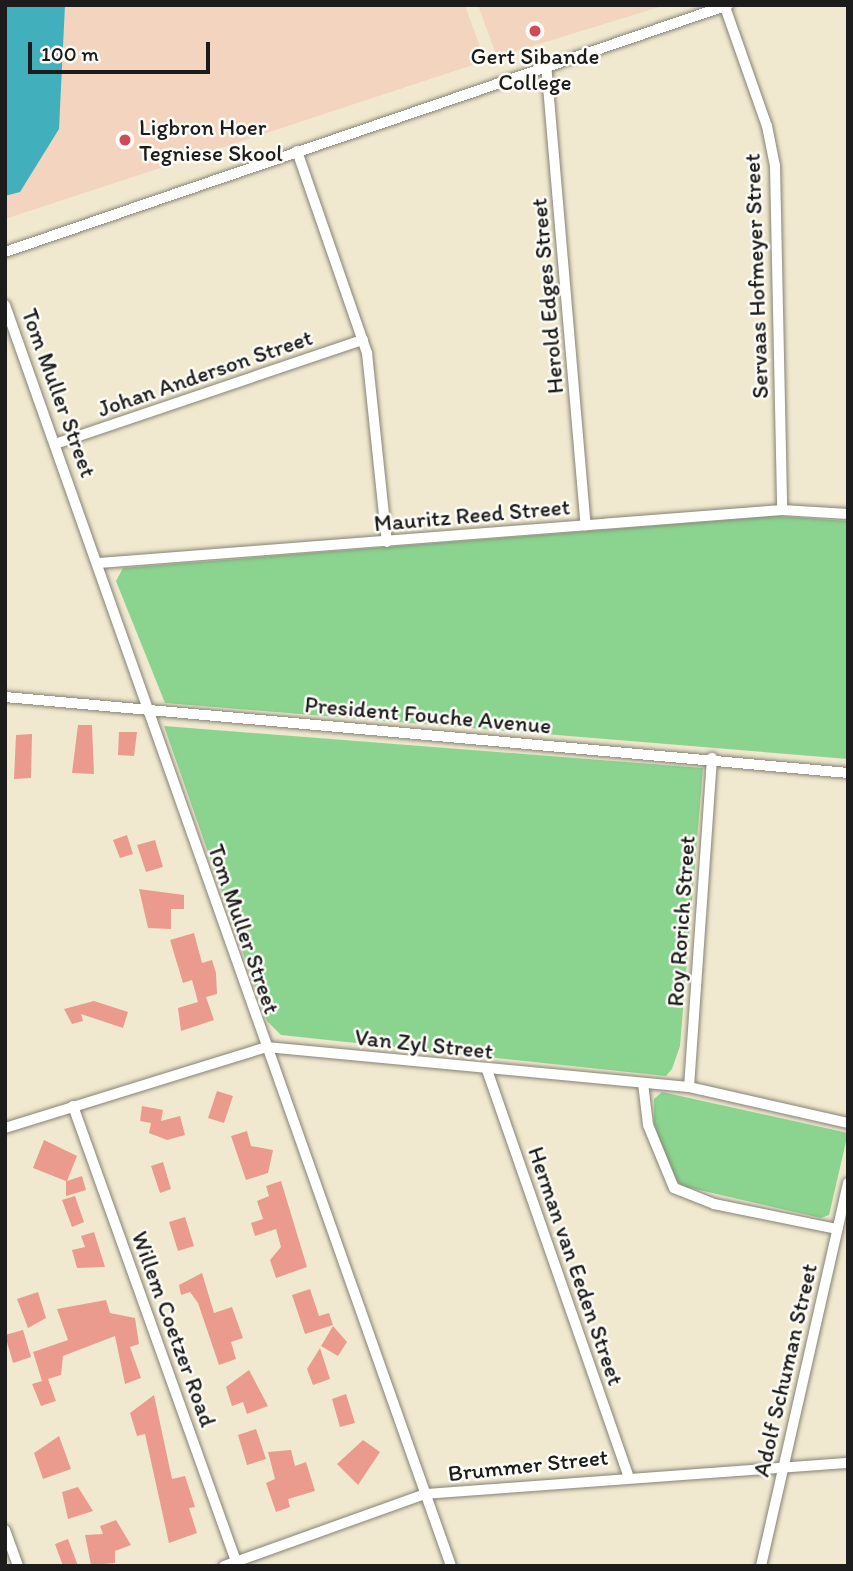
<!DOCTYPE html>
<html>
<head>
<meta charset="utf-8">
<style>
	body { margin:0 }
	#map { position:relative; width:853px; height:1571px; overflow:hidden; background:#f0e9cf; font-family:Itim,sans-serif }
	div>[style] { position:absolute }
	.built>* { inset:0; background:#f3d4be }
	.green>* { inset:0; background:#8bd48f }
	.water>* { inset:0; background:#41b0bc }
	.building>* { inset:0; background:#ea9b8d }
	.roads { filter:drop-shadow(0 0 2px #868276) drop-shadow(0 0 2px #868276) }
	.street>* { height:10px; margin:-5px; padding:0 5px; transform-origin:5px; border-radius:5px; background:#fff }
	.dots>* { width:19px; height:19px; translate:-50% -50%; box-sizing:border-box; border:4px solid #fdfcf7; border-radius:50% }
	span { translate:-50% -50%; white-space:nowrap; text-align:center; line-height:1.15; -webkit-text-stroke:5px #fdfcf7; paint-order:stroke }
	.poi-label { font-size:23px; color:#1c1c1c }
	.left { translate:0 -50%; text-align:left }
	.street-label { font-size:23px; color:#1c1c1c }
	.frame { position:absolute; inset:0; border:7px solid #1c1c1c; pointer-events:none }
	.scale { position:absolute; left:28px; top:42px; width:182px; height:32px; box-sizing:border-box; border:4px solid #1c1c1c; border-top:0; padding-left:9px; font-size:21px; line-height:24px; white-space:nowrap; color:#1c1c1c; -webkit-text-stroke:5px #fdfcf7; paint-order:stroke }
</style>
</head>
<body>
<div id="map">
	<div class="built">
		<i style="clip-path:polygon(5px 5px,465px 5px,485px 61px,5px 219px)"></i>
		<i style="clip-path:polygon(478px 5px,666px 5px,497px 57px)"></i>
	</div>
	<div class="green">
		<i style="clip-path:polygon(777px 516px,848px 521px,848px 759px,165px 703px,116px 581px,123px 568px)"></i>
		<i style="clip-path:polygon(164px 726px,703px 768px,680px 1046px,672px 1069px,666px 1076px,281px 1035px,267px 1021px)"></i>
		<i style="clip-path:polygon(662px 1092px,848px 1133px,829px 1215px,821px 1218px,682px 1186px,672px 1176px,654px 1124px,654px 1099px)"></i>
	</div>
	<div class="water">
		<i style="clip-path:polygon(5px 5px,65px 5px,59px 129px,20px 192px,5px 196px)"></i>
	</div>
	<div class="building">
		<i style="clip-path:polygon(78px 725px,92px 725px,94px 774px,72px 773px)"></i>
		<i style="clip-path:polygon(119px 732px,137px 732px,134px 756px,118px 755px)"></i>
		<i style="clip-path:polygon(32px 734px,31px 778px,14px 779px,16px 735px)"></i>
		<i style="clip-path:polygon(127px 835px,133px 854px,120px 858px,113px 840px)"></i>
		<i style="clip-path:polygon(155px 840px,163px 867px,146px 872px,137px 845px)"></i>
		<i style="clip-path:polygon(139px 889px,184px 895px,184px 909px,171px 909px,171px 929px,148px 928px)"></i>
		<i style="clip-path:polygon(194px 933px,202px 963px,212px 960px,216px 973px,217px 994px,206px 997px,214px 1020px,181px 1031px,178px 1008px,198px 1002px,192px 980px,183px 983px,170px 940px)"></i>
		<i style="clip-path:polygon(94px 1001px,128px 1012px,123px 1028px,81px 1014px,83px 1021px,72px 1024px,64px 1009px)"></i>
		<i style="clip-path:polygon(217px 1091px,233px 1096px,224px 1123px,208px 1118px)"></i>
		<i style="clip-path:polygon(142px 1106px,163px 1110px,161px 1121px,180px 1116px,185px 1135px,167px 1140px,149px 1133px,151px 1123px,140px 1121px)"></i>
		<i style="clip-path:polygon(247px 1131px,251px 1146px,273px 1150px,268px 1173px,246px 1180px,231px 1136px)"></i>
		<i style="clip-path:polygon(44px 1140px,77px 1156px,67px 1181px,82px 1176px,86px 1190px,66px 1196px,66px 1181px,33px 1168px)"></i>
		<i style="clip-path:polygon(163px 1162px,171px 1189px,160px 1193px,151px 1166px)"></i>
		<i style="clip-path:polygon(281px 1181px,307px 1267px,276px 1278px,270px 1260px,281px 1247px,276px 1229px,255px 1236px,251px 1223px,263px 1219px,257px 1201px,269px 1196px,266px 1186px)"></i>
		<i style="clip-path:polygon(75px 1196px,84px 1222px,72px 1227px,62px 1200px)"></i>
		<i style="clip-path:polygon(185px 1217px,194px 1246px,178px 1251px,169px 1222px)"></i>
		<i style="clip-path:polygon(94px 1232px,105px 1267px,77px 1268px,72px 1250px,85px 1247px,81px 1236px)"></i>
		<i style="clip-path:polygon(202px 1273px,214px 1313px,232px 1307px,243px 1338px,231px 1342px,236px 1359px,219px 1365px,198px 1303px,190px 1292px,181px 1295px,179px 1285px)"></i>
		<i style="clip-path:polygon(310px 1289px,319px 1316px,329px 1313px,333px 1325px,305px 1334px,292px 1295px)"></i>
		<i style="clip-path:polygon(38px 1292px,46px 1318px,28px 1328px,17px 1299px)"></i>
		<i style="clip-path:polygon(106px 1300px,110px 1313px,135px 1318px,139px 1344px,130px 1347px,141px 1378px,125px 1384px,115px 1336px,63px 1356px,61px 1375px,48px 1379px,56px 1401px,41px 1406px,32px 1384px,42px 1381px,33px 1352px,68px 1340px,57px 1309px)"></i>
		<i style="clip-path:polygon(333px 1326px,347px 1342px,338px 1356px,321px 1346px)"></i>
		<i style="clip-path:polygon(23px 1330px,31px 1357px,13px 1363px,5px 1335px)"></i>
		<i style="clip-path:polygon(320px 1348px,330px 1379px,313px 1385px,307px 1369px)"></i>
		<i style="clip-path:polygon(249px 1370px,268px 1406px,247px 1414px,243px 1402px,232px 1406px,226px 1387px)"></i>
		<i style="clip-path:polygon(346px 1394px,355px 1423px,340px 1427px,332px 1399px)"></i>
		<i style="clip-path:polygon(154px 1395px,172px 1479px,185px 1476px,195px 1507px,189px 1508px,197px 1533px,169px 1543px,145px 1434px,137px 1436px,130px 1413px)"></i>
		<i style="clip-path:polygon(256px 1429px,266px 1459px,247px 1465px,238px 1435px)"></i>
		<i style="clip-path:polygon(59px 1436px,71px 1469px,43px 1479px,34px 1453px)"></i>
		<i style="clip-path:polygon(363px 1440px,380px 1452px,358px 1485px,337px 1464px)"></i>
		<i style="clip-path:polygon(291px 1450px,295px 1466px,306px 1462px,315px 1491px,288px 1499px,290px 1507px,276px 1512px,266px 1483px,275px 1479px,268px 1452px)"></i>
		<i style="clip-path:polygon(78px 1487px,93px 1511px,68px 1519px,62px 1492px)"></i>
		<i style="clip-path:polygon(116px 1520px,131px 1545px,115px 1551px,115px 1563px,91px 1565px,85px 1535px,103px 1534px,100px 1526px)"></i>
		<i style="clip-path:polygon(68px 1539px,78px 1566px,63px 1566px,55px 1544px)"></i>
	</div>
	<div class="roads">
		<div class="street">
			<i style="left:725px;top:7px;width:126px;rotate:70.6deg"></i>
			<i style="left:767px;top:126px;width:41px;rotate:78.7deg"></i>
			<i style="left:775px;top:166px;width:344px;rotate:88.8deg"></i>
			<i style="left:546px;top:63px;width:464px;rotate:85.1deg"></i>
			<i style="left:297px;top:151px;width:214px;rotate:70.9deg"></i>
			<i style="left:367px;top:353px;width:190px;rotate:84deg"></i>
			<i style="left:5px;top:252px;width:764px;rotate:-18.86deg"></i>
			<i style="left:5px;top:305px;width:1338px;rotate:70.52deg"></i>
			<i style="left:58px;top:443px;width:322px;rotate:-18.7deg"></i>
			<i style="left:99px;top:563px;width:685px;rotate:-4.44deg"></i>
			<i style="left:782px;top:510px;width:66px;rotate:3.5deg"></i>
			<i style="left:5px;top:697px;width:846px;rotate:5.15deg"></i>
			<i style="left:487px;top:1070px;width:428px;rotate:70.8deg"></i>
			<i style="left:643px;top:1083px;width:42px;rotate:83.2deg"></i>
			<i style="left:648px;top:1125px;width:68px;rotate:67.6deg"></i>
			<i style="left:674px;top:1188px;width:43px;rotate:21.8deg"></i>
			<i style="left:714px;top:1204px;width:126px;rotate:11.5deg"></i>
			<i style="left:689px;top:1087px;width:330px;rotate:-86deg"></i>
			<i style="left:73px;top:1106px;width:489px;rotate:70.3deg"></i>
			<i style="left:5px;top:1128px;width:273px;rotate:-17.2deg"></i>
			<i style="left:266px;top:1047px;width:425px;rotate:5.4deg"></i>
			<i style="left:689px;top:1087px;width:163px;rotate:12.8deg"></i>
			<i style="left:5px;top:1530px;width:38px;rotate:70deg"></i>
			<i style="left:224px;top:1566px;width:214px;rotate:-19.7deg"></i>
			<i style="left:425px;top:1494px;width:424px;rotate:-4.2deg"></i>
			<i style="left:761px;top:1566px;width:393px;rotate:-77.2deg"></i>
		</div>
	</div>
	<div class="dots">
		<i style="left:535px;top:31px;background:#d1495b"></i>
		<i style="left:125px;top:140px;background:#d1495b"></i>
	</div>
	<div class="poi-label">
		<span style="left:535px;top:69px">Gert Sibande<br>College</span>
		<span class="left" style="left:139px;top:140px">Ligbron Hoer<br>Tegniese Skool</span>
	</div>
	<div class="street-label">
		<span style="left:756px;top:276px;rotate:-92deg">Servaas Hofmeyer Street</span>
		<span style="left:547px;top:296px;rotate:-95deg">Herold Edges Street</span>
		<span style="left:205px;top:373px;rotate:-19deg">Johan Anderson Street</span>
		<span style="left:59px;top:393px;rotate:70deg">Tom Muller Street</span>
		<span style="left:472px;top:515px;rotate:-5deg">Mauritz Reed Street</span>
		<span style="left:428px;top:715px;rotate:5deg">President Fouche Avenue</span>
		<span style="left:681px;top:921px;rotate:-86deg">Roy Rorich Street</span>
		<span style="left:244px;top:929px;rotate:71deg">Tom Muller Street</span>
		<span style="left:424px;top:1044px;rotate:6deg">Van Zyl Street</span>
		<span style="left:576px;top:1266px;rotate:71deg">Herman van Eeden Street</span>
		<span style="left:174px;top:1329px;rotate:70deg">Willem Coetzer Road</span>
		<span style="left:785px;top:1370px;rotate:-77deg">Adolf Schuman Street</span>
		<span style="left:528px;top:1465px;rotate:-6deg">Brummer Street</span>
	</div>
	<div class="frame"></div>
	<div class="scale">100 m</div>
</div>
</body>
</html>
